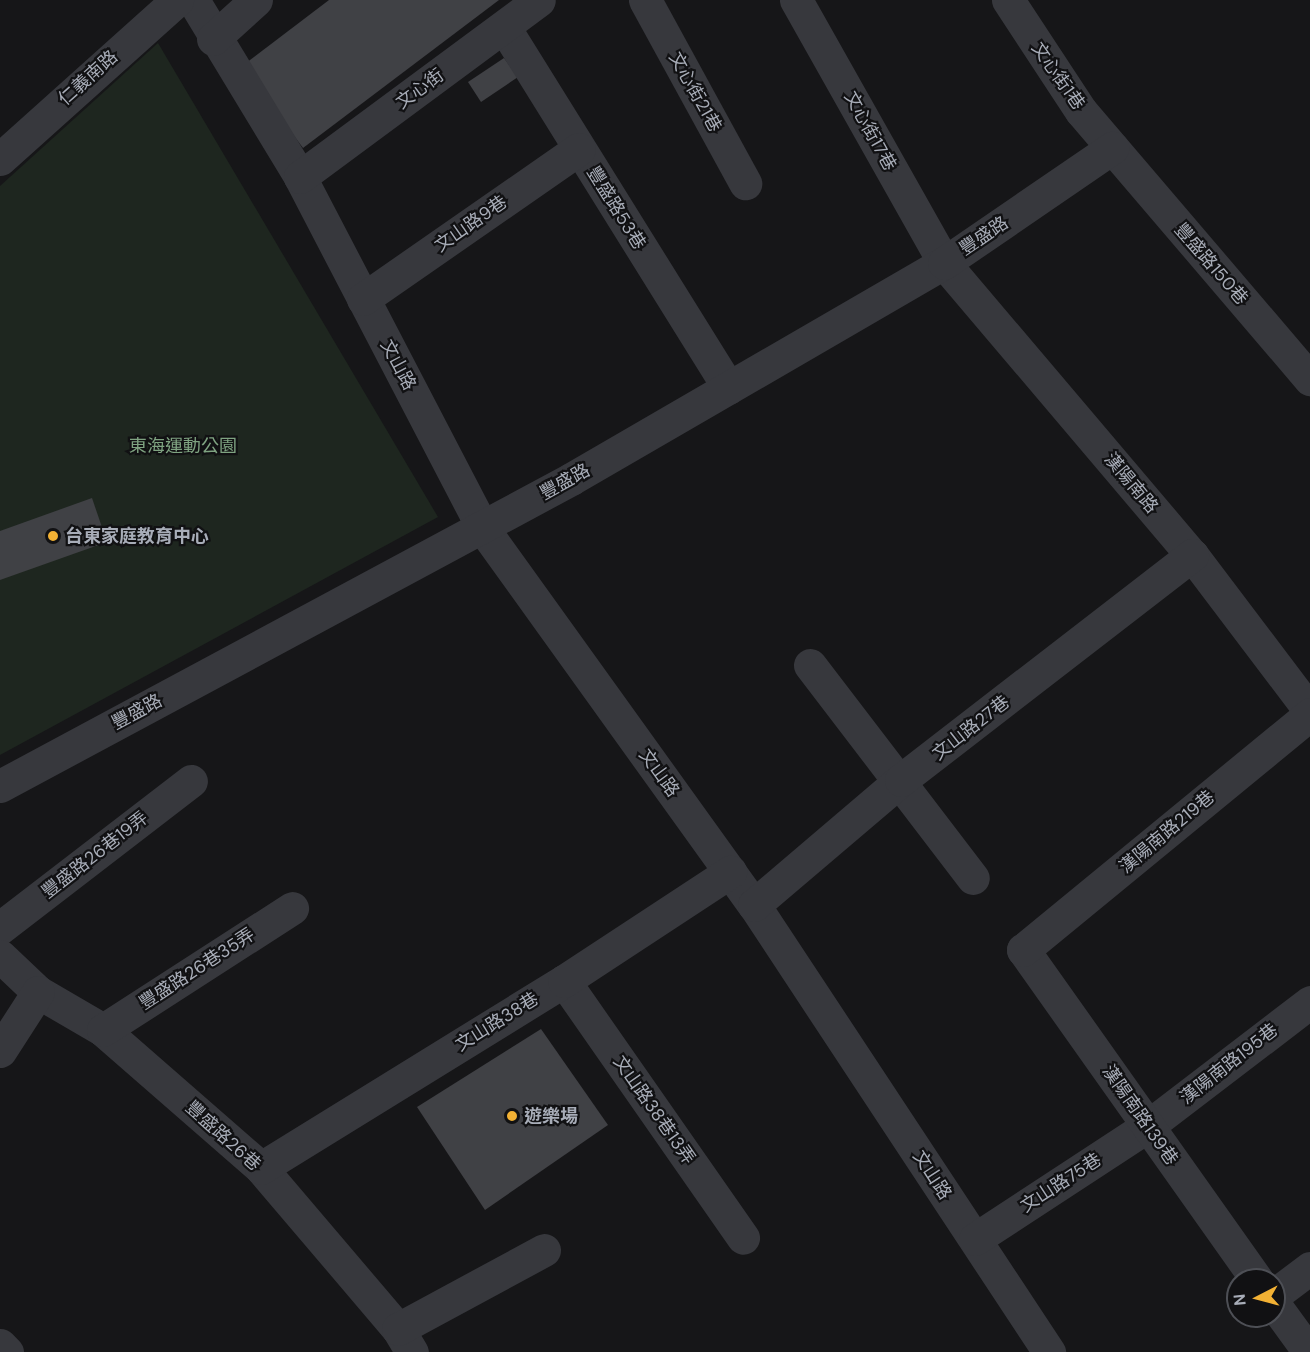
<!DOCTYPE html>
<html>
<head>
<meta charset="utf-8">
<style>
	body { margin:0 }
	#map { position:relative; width:1310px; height:1352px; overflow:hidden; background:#161618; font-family:"DM Sans","Noto Sans TC",sans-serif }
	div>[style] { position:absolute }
	.green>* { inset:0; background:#1e261f }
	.building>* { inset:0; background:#404145 }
	.minor>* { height:33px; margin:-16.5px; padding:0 16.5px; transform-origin:16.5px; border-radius:16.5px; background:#37383d }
	.dots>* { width:16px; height:16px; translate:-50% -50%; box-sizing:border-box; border:3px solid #111113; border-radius:50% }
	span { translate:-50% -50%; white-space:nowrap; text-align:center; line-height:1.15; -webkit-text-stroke:4.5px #111113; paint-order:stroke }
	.street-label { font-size:18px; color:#a8adb8 }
	.park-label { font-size:18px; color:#7fa381 }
	.poi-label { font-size:18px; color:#a8adb8; font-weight:700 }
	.left { translate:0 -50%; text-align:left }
	.north { position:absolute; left:1226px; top:1268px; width:60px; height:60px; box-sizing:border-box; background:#111113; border:2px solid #4d4f55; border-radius:50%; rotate:264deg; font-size:16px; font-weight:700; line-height:24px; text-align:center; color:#a8adb8 }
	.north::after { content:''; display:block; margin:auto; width:21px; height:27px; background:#f2b134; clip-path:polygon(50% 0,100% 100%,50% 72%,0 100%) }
</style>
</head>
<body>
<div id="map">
	<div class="green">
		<i style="clip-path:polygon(158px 43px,438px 517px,0 755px,0 186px)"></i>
	</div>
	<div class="building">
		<i style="clip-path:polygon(329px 0,499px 0,303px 148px,242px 66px)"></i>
		<i style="clip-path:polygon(504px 58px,518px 77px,481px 102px,468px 82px)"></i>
		<i style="clip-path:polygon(92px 498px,107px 542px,0 580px,0 531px)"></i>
		<i style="clip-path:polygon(541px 1029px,608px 1125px,485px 1210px,417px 1107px)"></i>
	</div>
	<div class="minor">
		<i style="left:193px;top:0;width:207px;rotate:58.8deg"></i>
		<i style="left:300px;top:177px;width:394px;rotate:62.5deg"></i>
		<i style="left:482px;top:527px;width:466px;rotate:54.3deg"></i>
		<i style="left:754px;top:905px;width:536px;rotate:56.58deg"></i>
		<i style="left:645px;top:0;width:209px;rotate:61.3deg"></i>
		<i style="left:796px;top:0;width:302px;rotate:60.6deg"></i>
		<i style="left:944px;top:263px;width:383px;rotate:49.7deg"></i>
		<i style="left:1192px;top:555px;width:196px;rotate:52.9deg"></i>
		<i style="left:1008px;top:0;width:133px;rotate:56.7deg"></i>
		<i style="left:1081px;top:111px;width:353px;rotate:49.5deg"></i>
		<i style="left:504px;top:27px;width:425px;rotate:58.1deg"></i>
		<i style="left:213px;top:39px;width:58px;rotate:-42.2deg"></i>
		<i style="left:0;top:159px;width:238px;rotate:-41.9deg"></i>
		<i style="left:300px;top:177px;width:297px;rotate:-36.5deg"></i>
		<i style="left:363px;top:299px;width:263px;rotate:-34.8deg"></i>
		<i style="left:810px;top:665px;width:268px;rotate:52.6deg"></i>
		<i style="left:0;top:786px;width:648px;rotate:-28.26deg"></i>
		<i style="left:571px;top:479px;width:431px;rotate:-30.1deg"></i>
		<i style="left:944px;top:263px;width:204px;rotate:-34.4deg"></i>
		<i style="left:754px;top:905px;width:193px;rotate:-40.4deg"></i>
		<i style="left:901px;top:780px;width:368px;rotate:-37.7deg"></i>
		<i style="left:0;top:928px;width:241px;rotate:-37.6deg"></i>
		<i style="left:0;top:956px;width:52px;rotate:43.5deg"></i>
		<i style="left:38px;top:992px;width:75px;rotate:30.3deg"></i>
		<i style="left:103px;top:1030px;width:210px;rotate:41.1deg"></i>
		<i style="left:261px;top:1168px;width:211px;rotate:49.6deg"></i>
		<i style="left:398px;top:1329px;width:27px;rotate:59deg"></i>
		<i style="left:564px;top:981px;width:313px;rotate:55.1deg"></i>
		<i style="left:103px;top:1030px;width:225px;rotate:-32.8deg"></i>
		<i style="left:0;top:1051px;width:70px;rotate:-57.2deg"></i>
		<i style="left:261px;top:1168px;width:356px;rotate:-31.7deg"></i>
		<i style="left:564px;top:981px;width:199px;rotate:-33.3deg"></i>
		<i style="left:975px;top:1239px;width:207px;rotate:-33.2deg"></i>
		<i style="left:1148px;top:1126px;width:204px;rotate:-37.4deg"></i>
		<i style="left:1257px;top:1280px;width:405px;rotate:-125.3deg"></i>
		<i style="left:1023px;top:950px;width:372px;rotate:-39.4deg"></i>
		<i style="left:1274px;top:1295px;width:45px;rotate:-36.9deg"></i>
		<i style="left:1274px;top:1304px;width:59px;rotate:53.9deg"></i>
		<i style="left:398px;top:1329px;width:166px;rotate:-28.4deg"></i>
		<i style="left:0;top:1345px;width:10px;rotate:45deg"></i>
	</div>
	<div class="dots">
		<i style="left:53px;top:536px;background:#f2b134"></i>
		<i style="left:512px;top:1116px;background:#f2b134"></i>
	</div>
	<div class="street-label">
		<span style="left:1058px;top:76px;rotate:55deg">文心街1巷</span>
		<span style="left:88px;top:78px;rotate:-42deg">仁義南路</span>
		<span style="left:420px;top:89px;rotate:-36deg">文心街</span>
		<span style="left:695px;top:92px;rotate:61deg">文心街21巷</span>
		<span style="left:870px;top:131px;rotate:61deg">文心街17巷</span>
		<span style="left:616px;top:208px;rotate:58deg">豐盛路53巷</span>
		<span style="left:471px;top:224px;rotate:-35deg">文山路9巷</span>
		<span style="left:984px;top:236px;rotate:-34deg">豐盛路</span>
		<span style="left:1211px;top:264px;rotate:49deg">豐盛路150巷</span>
		<span style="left:398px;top:365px;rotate:62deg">文山路</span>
		<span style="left:565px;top:482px;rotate:-29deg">豐盛路</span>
		<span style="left:1131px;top:483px;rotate:50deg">漢陽南路</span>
		<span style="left:137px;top:712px;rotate:-28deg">豐盛路</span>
		<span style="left:971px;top:728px;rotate:-38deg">文山路27巷</span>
		<span style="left:659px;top:773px;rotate:54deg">文山路</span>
		<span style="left:1167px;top:832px;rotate:-40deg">漢陽南路219巷</span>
		<span style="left:95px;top:855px;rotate:-38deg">豐盛路26巷19弄</span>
		<span style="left:197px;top:969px;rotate:-33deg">豐盛路26巷35弄</span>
		<span style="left:497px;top:1022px;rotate:-32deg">文山路38巷</span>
		<span style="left:1229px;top:1064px;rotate:-38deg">漢陽南路195巷</span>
		<span style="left:654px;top:1110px;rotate:55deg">文山路38巷13弄</span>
		<span style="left:1140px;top:1115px;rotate:55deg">漢陽南路139巷</span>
		<span style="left:223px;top:1136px;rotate:42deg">豐盛路26巷</span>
		<span style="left:932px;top:1175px;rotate:57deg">文山路</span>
		<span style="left:1061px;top:1183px;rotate:-33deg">文山路75巷</span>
	</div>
	<div class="park-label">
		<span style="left:183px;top:446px">東海運動公園</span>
	</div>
	<div class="poi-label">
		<span class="left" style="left:65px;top:536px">台東家庭教育中心</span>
		<span class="left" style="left:524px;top:1116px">遊樂場</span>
	</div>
	<div class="north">N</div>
</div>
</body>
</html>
